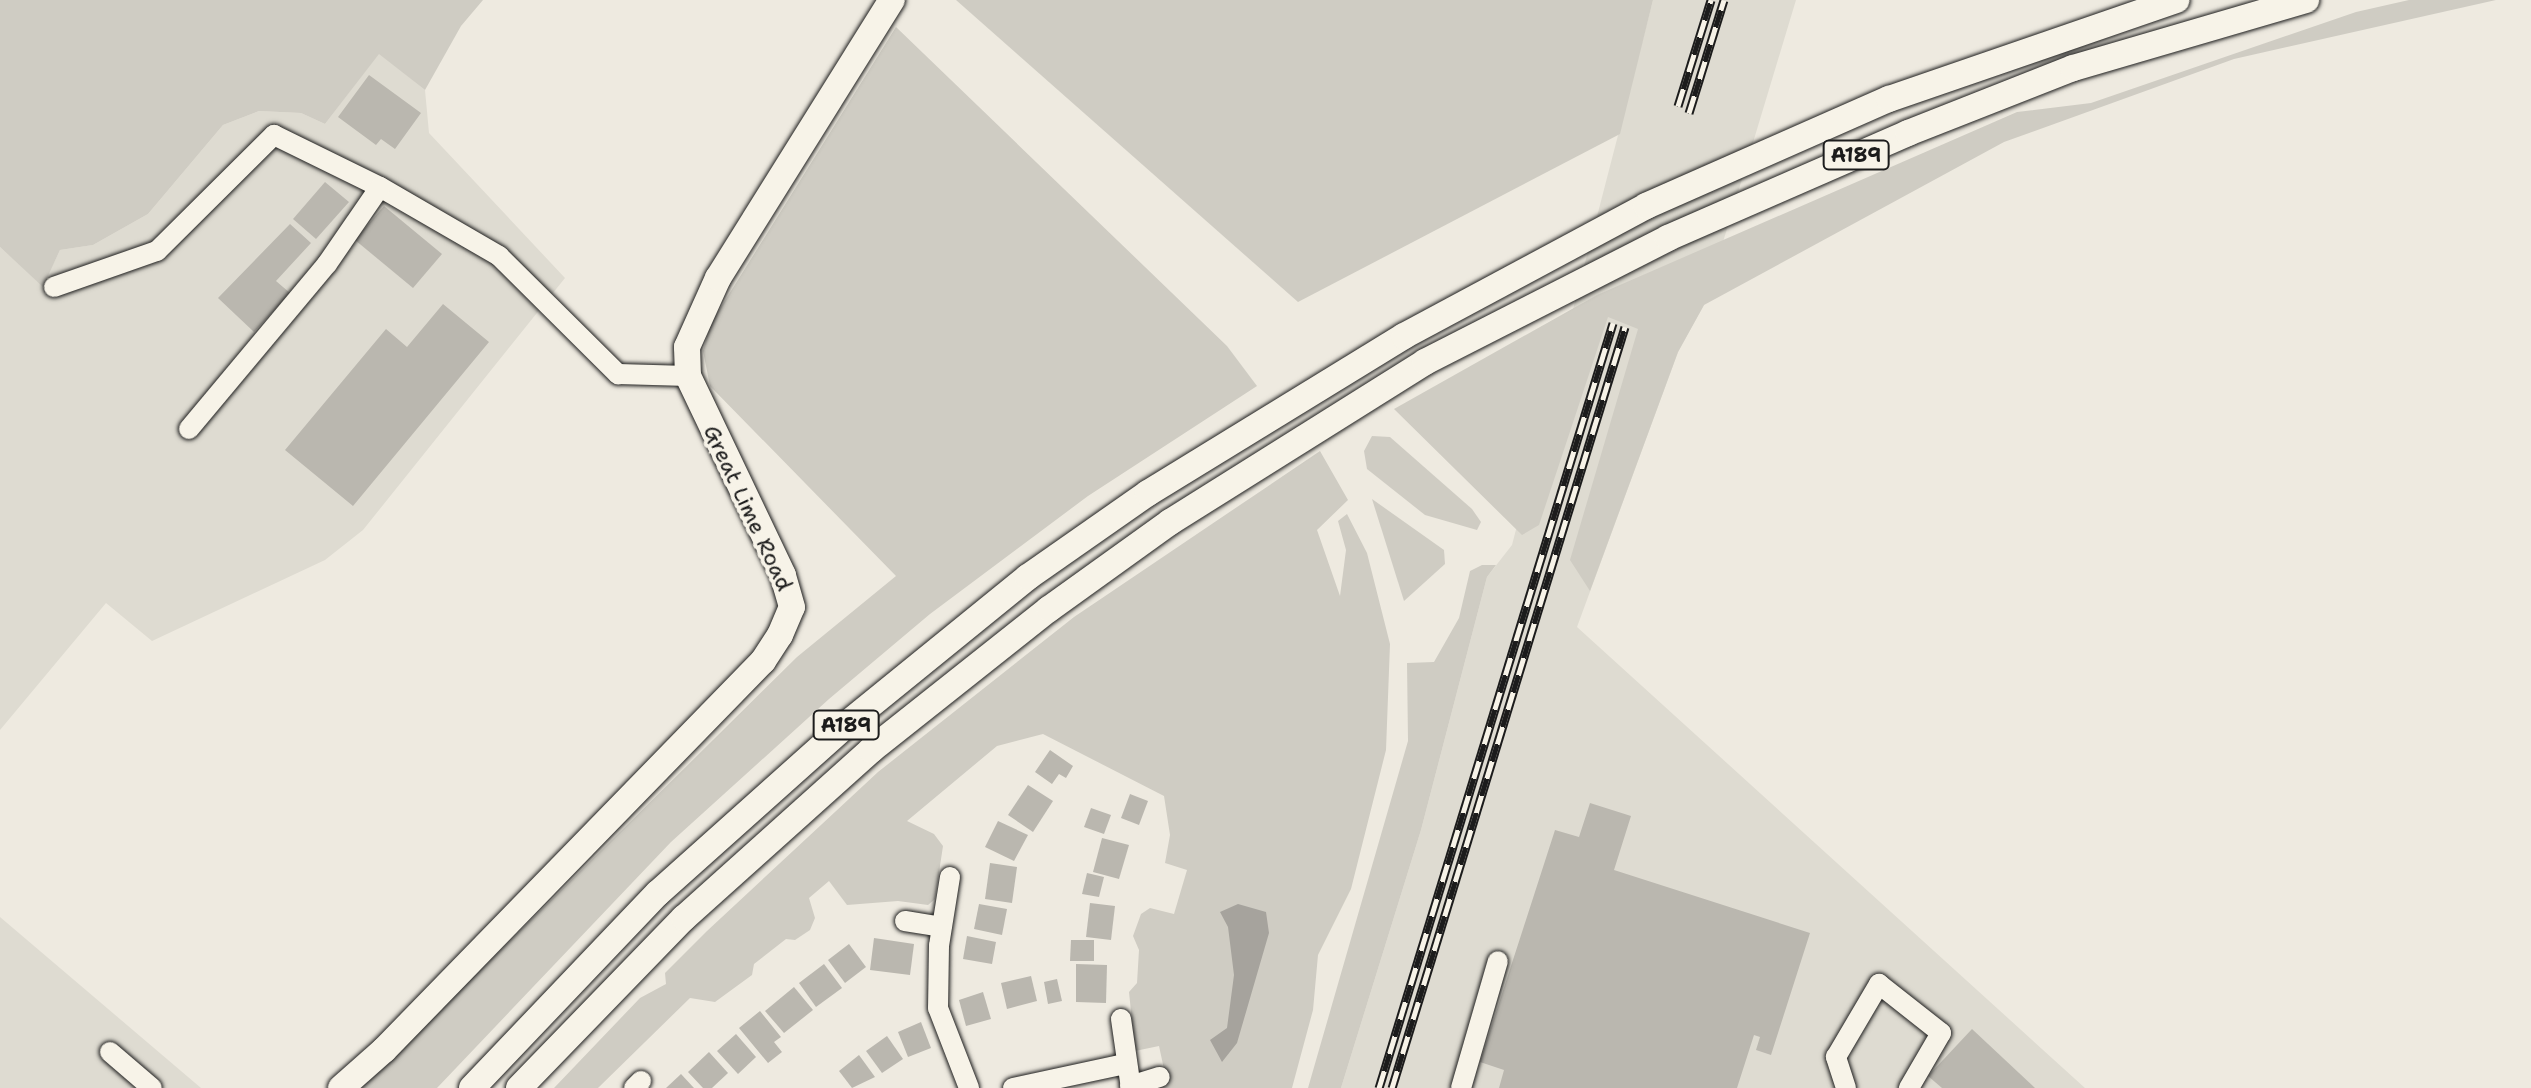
<!DOCTYPE html>
<html>
<head>
<meta charset="utf-8">
<style>
	body { margin:0 }
	#map { position:relative; width:2531px; height:1088px; overflow:hidden; background:#eeeae0; font-family:"Shantell Sans",sans-serif }
	div>[style] { position:absolute }
	.built>* { inset:0; background:#dedbd1 }
	.green>* { inset:0; background:#cfccc3 }
	.water>* { inset:0; background:#a6a39d }
	.building>* { inset:0; background:#bab7af }
	.roads { filter:drop-shadow(0 0 2px #1c1c1c) drop-shadow(0 0 2px #1c1c1c) }
	.minor>* { height:20px; margin:-10px; padding:0 10px; transform-origin:10px; border-radius:10px; background:#f7f3e8 }
	.major>* { height:26px; margin:-13px; padding:0 13px; transform-origin:13px; border-radius:13px; background:#f7f3e8 }
	.rail>* { height:9px; margin-top:-4.5px; transform-origin:0; background:repeating-linear-gradient(90deg,#f7f3e8 0 18px,#1c1c1c 0 36px); box-sizing:border-box; border-block:2px solid #1c1c1c }
	span { translate:-50% -50%; white-space:nowrap; text-align:center; line-height:1.15; -webkit-text-stroke:8px #f7f3e8; paint-order:stroke }
	.shield-label span { padding:2px 6px; background:#f7f3e8; border:2px solid; border-radius:6px; -webkit-text-stroke-width:0 }
	.shield-label { font-size:20px; color:#1c1c1c; font-weight:700 }
	.street-label { font-size:22px; color:#1c1c1c }
</style>
</head>
<body>
<div id="map">
	<div class="built">
		<i style="clip-path:polygon(1653px 0,1796px 0,1704px 305px,1678px 352px,1577px 627px,2085px 1088px,1341px 1088px,1421px 830px,1487px 577px,1512px 545px)"></i>
		<i style="clip-path:polygon(379px 53px,425px 90px,429px 133px,565px 278px,363px 530px,325px 560px,152px 641px,106px 603px,0 730px,0 247px,43px 286px,60px 250px,93px 245px,148px 214px,223px 125px,259px 111px,301px 113px,325px 124px)"></i>
		<i style="clip-path:polygon(0 917px,201px 1088px,0 1088px)"></i>
	</div>
	<div class="green">
		<i style="clip-path:polygon(0 0,483px 0,461px 26px,425px 90px,379px 54px,325px 124px,301px 113px,259px 111px,223px 125px,148px 214px,93px 245px,60px 250px,43px 287px,0 247px)"></i>
		<i style="clip-path:polygon(956px 0,1653px 0,1620px 134px,1298px 302px)"></i>
		<i style="clip-path:polygon(2409px 0,2496px 0,2234px 59px,2004px 142px,1704px 305px,1678px 352px,1590px 591px,1570px 560px,1638px 329px,1608px 317px,1539px 525px,1522px 535px,1394px 409px,1597px 295px,2017px 112px,2091px 103px,2356px 12px)"></i>
		<i style="clip-path:polygon(896px 27px,1227px 346px,1257px 386px,1088px 496px,930px 614px,829px 699px,671px 842px,437px 1088px,361px 1088px,797px 657px,896px 576px,710px 386px,703px 351px,711px 323px)"></i>
		<i style="clip-path:polygon(1372px 436px,1390px 437px,1472px 509px,1481px 522px,1477px 530px,1425px 515px,1367px 469px,1364px 451px)"></i>
		<i style="clip-path:polygon(1320px 451px,1348px 500px,1317px 530px,1340px 596px,1346px 550px,1338px 521px,1347px 514px,1367px 553px,1390px 644px,1386px 750px,1351px 889px,1318px 955px,1313px 1010px,1292px 1088px,1150px 1088px,1167px 1083px,1159px 1046px,1135px 1051px,1129px 992px,1137px 983px,1139px 950px,1133px 936px,1141px 914px,1150px 908px,1174px 914px,1187px 870px,1165px 863px,1170px 835px,1164px 796px,1043px 734px,997px 746px,907px 821px,934px 834px,943px 846px,935px 899px,928px 905px,898px 901px,847px 905px,829px 881px,809px 898px,815px 918px,810px 930px,795px 940px,786px 939px,754px 964px,752px 975px,715px 1002px,690px 998px,598px 1088px,554px 1088px,640px 998px,666px 984px,665px 973px,707px 931px,878px 772px,1074px 617px)"></i>
		<i style="clip-path:polygon(1372px 499px,1444px 550px,1445px 564px,1404px 601px)"></i>
		<i style="clip-path:polygon(1482px 565px,1496px 565px,1487px 577px,1421px 830px,1341px 1088px,1308px 1088px,1408px 741px,1407px 663px,1434px 662px,1459px 618px,1470px 571px)"></i>
	</div>
	<div class="water">
		<i style="clip-path:polygon(1238px 904px,1266px 912px,1269px 933px,1237px 1043px,1222px 1062px,1210px 1040px,1227px 1028px,1234px 975px,1228px 927px,1220px 912px)"></i>
	</div>
	<div class="building">
		<i style="clip-path:polygon(369px 75px,421px 113px,395px 149px,381px 139px,376px 145px,338px 117px)"></i>
		<i style="clip-path:polygon(325px 182px,349px 202px,316px 239px,293px 219px)"></i>
		<i style="clip-path:polygon(384px 206px,442px 254px,413px 288px,355px 240px)"></i>
		<i style="clip-path:polygon(290px 224px,311px 243px,276px 281px,290px 293px,254px 332px,218px 298px)"></i>
		<i style="clip-path:polygon(443px 304px,489px 342px,353px 506px,285px 450px,386px 329px,407px 347px)"></i>
		<i style="clip-path:polygon(1050px 750px,1073px 766px,1066px 778px,1059px 774px,1052px 784px,1035px 772px)"></i>
		<i style="clip-path:polygon(1028px 785px,1053px 801px,1033px 832px,1008px 815px)"></i>
		<i style="clip-path:polygon(1130px 794px,1148px 801px,1139px 825px,1121px 818px)"></i>
		<i style="clip-path:polygon(1590px 803px,1631px 816px,1614px 870px,1810px 933px,1771px 1055px,1756px 1050px,1760px 1037px,1754px 1035px,1737px 1088px,1499px 1088px,1504px 1070px,1480px 1062px,1555px 830px,1579px 837px)"></i>
		<i style="clip-path:polygon(1091px 808px,1111px 815px,1104px 834px,1084px 827px)"></i>
		<i style="clip-path:polygon(998px 821px,1028px 835px,1014px 861px,985px 847px)"></i>
		<i style="clip-path:polygon(1102px 838px,1129px 845px,1119px 879px,1093px 872px)"></i>
		<i style="clip-path:polygon(990px 863px,1017px 867px,1012px 903px,985px 899px)"></i>
		<i style="clip-path:polygon(1087px 873px,1104px 877px,1099px 897px,1082px 894px)"></i>
		<i style="clip-path:polygon(1090px 903px,1115px 906px,1111px 940px,1086px 937px)"></i>
		<i style="clip-path:polygon(979px 904px,1007px 909px,1002px 935px,974px 929px)"></i>
		<i style="clip-path:polygon(967px 936px,996px 942px,992px 964px,963px 959px)"></i>
		<i style="clip-path:polygon(874px 938px,914px 944px,910px 975px,870px 970px)"></i>
		<i style="clip-path:polygon(1071px 940px,1094px 940px,1094px 961px,1070px 961px)"></i>
		<i style="clip-path:polygon(849px 944px,866px 967px,845px 983px,828px 960px)"></i>
		<i style="clip-path:polygon(824px 964px,842px 988px,816px 1007px,799px 983px)"></i>
		<i style="clip-path:polygon(1076px 964px,1107px 965px,1106px 1003px,1076px 1002px)"></i>
		<i style="clip-path:polygon(1031px 976px,1037px 1001px,1007px 1009px,1001px 983px)"></i>
		<i style="clip-path:polygon(1057px 979px,1062px 1001px,1048px 1004px,1044px 982px)"></i>
		<i style="clip-path:polygon(794px 987px,813px 1010px,784px 1033px,765px 1011px)"></i>
		<i style="clip-path:polygon(983px 992px,991px 1019px,966px 1026px,959px 1000px)"></i>
		<i style="clip-path:polygon(760px 1011px,781px 1037px,774px 1042px,782px 1052px,768px 1063px,739px 1028px)"></i>
		<i style="clip-path:polygon(921px 1022px,931px 1048px,908px 1057px,898px 1032px)"></i>
		<i style="clip-path:polygon(1972px 1029px,2035px 1088px,1942px 1088px,1928px 1076px)"></i>
		<i style="clip-path:polygon(736px 1034px,756px 1057px,738px 1074px,717px 1051px)"></i>
		<i style="clip-path:polygon(887px 1036px,903px 1059px,882px 1073px,866px 1051px)"></i>
		<i style="clip-path:polygon(709px 1052px,728px 1073px,712px 1088px,703px 1088px,688px 1072px)"></i>
		<i style="clip-path:polygon(859px 1055px,875px 1077px,852px 1088px,839px 1071px)"></i>
		<i style="clip-path:polygon(681px 1074px,694px 1088px,666px 1088px)"></i>
	</div>
	<div class="roads">
		<div class="minor">
			<i style="left:54px;top:287px;width:109px;rotate:-19.3deg"></i>
			<i style="left:157px;top:251px;width:165px;rotate:-44.8deg"></i>
			<i style="left:274px;top:135px;width:118px;rotate:26.1deg"></i>
			<i style="left:380px;top:187px;width:138px;rotate:30.1deg"></i>
			<i style="left:499px;top:256px;width:168px;rotate:44.8deg"></i>
			<i style="left:618px;top:374px;width:70px;rotate:1.6deg"></i>
			<i style="left:189px;top:429px;width:215px;rotate:-50.1deg"></i>
			<i style="left:327px;top:264px;width:93px;rotate:-55.5deg"></i>
			<i style="left:950px;top:877px;width:70px;rotate:99.1deg"></i>
			<i style="left:939px;top:946px;width:62px;rotate:90.9deg"></i>
			<i style="left:938px;top:1008px;width:86px;rotate:68.8deg"></i>
			<i style="left:905px;top:921px;width:37px;rotate:9deg"></i>
			<i style="left:1121px;top:1019px;width:70px;rotate:81.8deg"></i>
			<i style="left:110px;top:1052px;width:55px;rotate:40.6deg"></i>
			<i style="left:1130px;top:1086px;width:31px;rotate:-17deg"></i>
			<i style="left:634px;top:1088px;width:10px;rotate:-45deg"></i>
			<i style="left:1013px;top:1088px;width:115px;rotate:-12.1deg"></i>
			<i style="left:1461px;top:1088px;width:132px;rotate:-73.8deg"></i>
			<i style="left:1846px;top:1088px;width:33px;rotate:-108deg"></i>
			<i style="left:1836px;top:1057px;width:85px;rotate:-59.5deg"></i>
			<i style="left:1879px;top:984px;width:79px;rotate:38.3deg"></i>
			<i style="left:1941px;top:1033px;width:64px;rotate:120.2deg"></i>
		</div>
		<div class="major">
			<i style="left:341px;top:1088px;width:57px;rotate:-41.5deg"></i>
			<i style="left:384px;top:1050px;width:543px;rotate:-45.75deg"></i>
			<i style="left:763px;top:661px;width:31px;rotate:-57deg"></i>
			<i style="left:780px;top:635px;width:30px;rotate:-67deg"></i>
			<i style="left:792px;top:607px;width:33px;rotate:-106deg"></i>
			<i style="left:783px;top:575px;width:221px;rotate:-115.5deg"></i>
			<i style="left:688px;top:376px;width:29px;rotate:-92deg"></i>
			<i style="left:687px;top:347px;width:76px;rotate:-65.8deg"></i>
			<i style="left:718px;top:278px;width:328px;rotate:-58deg"></i>
			<i style="left:472px;top:1088px;width:269px;rotate:-46.4deg"></i>
			<i style="left:658px;top:893px;width:254px;rotate:-41.8deg"></i>
			<i style="left:847px;top:724px;width:233px;rotate:-39.1deg"></i>
			<i style="left:1028px;top:577px;width:146px;rotate:-35deg"></i>
			<i style="left:1148px;top:493px;width:300px;rotate:-31.5deg"></i>
			<i style="left:1404px;top:336px;width:275px;rotate:-28.2deg"></i>
			<i style="left:1646px;top:206px;width:266px;rotate:-23.8deg"></i>
			<i style="left:1889px;top:99px;width:304px;rotate:-19deg"></i>
			<i style="left:519px;top:1088px;width:237px;rotate:-45.9deg"></i>
			<i style="left:684px;top:918px;width:251px;rotate:-41.9deg"></i>
			<i style="left:871px;top:750px;width:227px;rotate:-38.4deg"></i>
			<i style="left:1049px;top:609px;width:149px;rotate:-35.7deg"></i>
			<i style="left:1170px;top:522px;width:301px;rotate:-32.1deg"></i>
			<i style="left:1425px;top:362px;width:273px;rotate:-27deg"></i>
			<i style="left:1668px;top:238px;width:262px;rotate:-23.6deg"></i>
			<i style="left:1908px;top:133px;width:177px;rotate:-21.5deg"></i>
			<i style="left:2073px;top:68px;width:243px;rotate:-16.3deg"></i>
		</div>
	</div>
	<div class="rail">
		<i style="left:1678px;top:106px;width:111px;rotate:-72.7deg"></i>
		<i style="left:1689px;top:113px;width:118px;rotate:-72.8deg"></i>
		<i style="left:1379px;top:1088px;width:800px;rotate:-72.99deg"></i>
		<i style="left:1392px;top:1088px;width:796px;rotate:-72.98deg"></i>
	</div>
	<div class="shield-label">
		<span style="left:1856px;top:155px">A189</span>
		<span style="left:846px;top:725px">A189</span>
	</div>
	<div class="street-label">
		<span style="left:748px;top:508px;rotate:65deg">Great Lime Road</span>
	</div>
</div>
</body>
</html>
